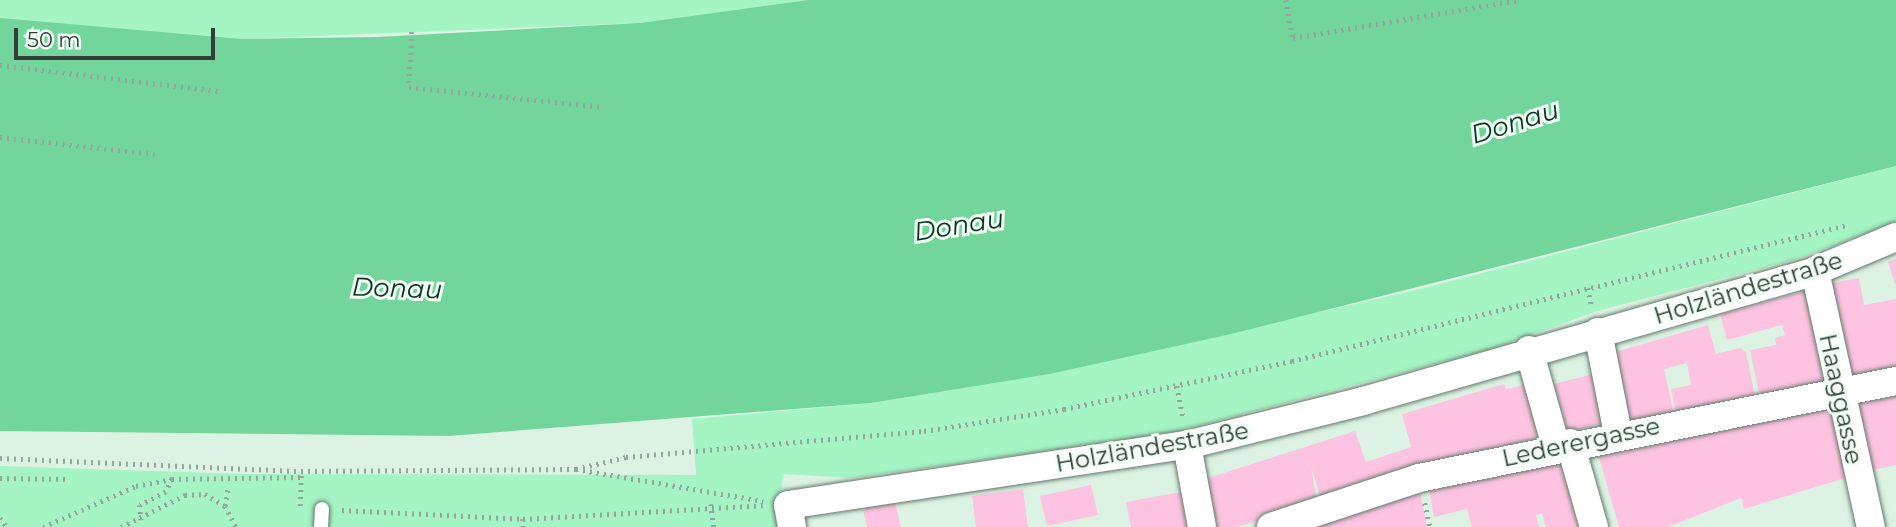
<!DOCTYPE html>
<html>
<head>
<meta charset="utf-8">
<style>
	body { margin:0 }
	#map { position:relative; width:1896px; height:527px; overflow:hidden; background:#dcf3e3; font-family:Montserrat,sans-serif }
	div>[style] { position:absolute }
	.green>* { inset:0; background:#a5f4c3 }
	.water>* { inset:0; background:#72d59b }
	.building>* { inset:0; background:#fdc3e1 }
	.path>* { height:4.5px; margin-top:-2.25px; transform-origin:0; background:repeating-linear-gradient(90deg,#95a69a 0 2px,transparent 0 7px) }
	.roads { filter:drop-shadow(0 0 2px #64796b) drop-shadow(0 0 2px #64796b) }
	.lane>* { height:14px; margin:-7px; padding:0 7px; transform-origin:7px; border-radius:7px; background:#fff }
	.street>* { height:28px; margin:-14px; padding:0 14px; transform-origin:14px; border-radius:14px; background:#fff }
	span { translate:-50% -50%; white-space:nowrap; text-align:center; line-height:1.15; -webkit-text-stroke:6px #f0fef4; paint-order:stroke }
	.street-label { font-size:24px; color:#333d36 }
	.water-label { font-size:26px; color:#0a361f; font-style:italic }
	.scale { position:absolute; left:14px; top:28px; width:201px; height:32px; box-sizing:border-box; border:4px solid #333d36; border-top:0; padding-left:9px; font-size:21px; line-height:24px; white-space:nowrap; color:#333d36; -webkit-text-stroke:5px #f0fef4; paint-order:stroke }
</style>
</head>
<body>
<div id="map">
	<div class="green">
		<i style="clip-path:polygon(0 0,808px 0,640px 23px,241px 39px,137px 36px,0 20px)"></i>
		<i style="clip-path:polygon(1896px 166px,1896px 222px,1794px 260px,1597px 311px,1492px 349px,1167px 434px,852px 478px,783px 474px,779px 527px,0 527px,0 466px,244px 474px,696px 475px,692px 419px,871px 403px,1050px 374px,1424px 288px)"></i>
	</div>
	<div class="water">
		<i style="clip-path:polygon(808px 0,1896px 0,1896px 166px,1231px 334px,1050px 374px,871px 403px,448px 436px,0 431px,0 18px,241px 39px,377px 37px,640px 23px)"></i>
	</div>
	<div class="building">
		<i style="clip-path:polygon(1896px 259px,1896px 284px,1895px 284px,1888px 262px)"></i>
		<i style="clip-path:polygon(1859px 278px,1864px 305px,1896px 299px,1896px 370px,1842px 381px,1820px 285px)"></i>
		<i style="clip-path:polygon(1813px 289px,1832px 380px,1760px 398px,1750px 350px,1776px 345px,1775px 338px,1785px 335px,1782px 325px,1727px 340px,1720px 314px)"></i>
		<i style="clip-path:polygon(1708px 325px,1716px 354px,1741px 348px,1746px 352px,1755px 396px,1676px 414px,1671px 389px,1691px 385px,1687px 363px,1664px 369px,1674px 414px,1628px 425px,1612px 353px)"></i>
		<i style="clip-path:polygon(1597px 373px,1609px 422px,1567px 433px,1554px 384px)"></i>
		<i style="clip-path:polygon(1504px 384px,1506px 389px,1531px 384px,1545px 436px,1322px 501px,1311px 467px,1317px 503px,1237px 527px,1213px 527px,1205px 479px,1355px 431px,1366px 462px,1411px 447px,1402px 414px)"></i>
		<i style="clip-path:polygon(1896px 391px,1896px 465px,1864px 472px,1849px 401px)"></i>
		<i style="clip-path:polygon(1832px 401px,1852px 476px,1744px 509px,1741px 498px,1668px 527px,1619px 527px,1597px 450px)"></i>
		<i style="clip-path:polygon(1562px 455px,1578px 527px,1546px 527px,1542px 513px,1536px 515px,1539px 527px,1472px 527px,1467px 509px,1434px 517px,1428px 484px)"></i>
		<i style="clip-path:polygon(1091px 485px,1098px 515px,1047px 526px,1040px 496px)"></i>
		<i style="clip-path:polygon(1419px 486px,1427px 527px,1304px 527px)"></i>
		<i style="clip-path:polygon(1023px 489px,1028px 527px,976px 527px,972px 496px)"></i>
		<i style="clip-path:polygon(1186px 491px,1193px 527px,1131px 527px,1126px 502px)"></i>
		<i style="clip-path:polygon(895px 502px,901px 527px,867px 527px,863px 509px)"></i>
	</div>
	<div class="path">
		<i style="left:1286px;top:0;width:39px;rotate:80deg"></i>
		<i style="left:1293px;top:38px;width:230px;rotate:-9.5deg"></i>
		<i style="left:412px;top:32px;width:55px;rotate:93.1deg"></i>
		<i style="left:409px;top:87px;width:193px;rotate:5.9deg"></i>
		<i style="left:0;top:65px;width:219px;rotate:6.8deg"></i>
		<i style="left:0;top:137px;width:156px;rotate:6.3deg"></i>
		<i style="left:1588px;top:288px;width:19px;rotate:78deg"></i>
		<i style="left:1177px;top:386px;width:33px;rotate:79deg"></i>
		<i style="left:0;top:458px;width:301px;rotate:2.5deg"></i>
		<i style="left:301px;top:471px;width:275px;rotate:-0.4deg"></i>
		<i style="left:576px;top:469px;width:190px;rotate:9.7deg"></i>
		<i style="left:576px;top:469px;width:51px;rotate:-13.5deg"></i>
		<i style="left:626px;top:457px;width:299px;rotate:-5deg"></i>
		<i style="left:924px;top:431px;width:142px;rotate:-8.9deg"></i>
		<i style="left:1064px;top:409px;width:233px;rotate:-11.9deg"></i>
		<i style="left:1292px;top:361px;width:571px;rotate:-13.77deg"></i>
		<i style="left:0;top:478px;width:68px;rotate:0.8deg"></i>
		<i style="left:172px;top:479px;width:128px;rotate:-0.9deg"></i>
		<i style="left:1425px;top:503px;width:25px;rotate:78deg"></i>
		<i style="left:711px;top:504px;width:23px;rotate:83deg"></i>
		<i style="left:225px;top:506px;width:19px;rotate:-81deg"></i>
		<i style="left:300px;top:506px;width:35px;rotate:-88deg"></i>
		<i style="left:342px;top:510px;width:181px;rotate:2.8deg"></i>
		<i style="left:523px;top:519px;width:240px;rotate:-3.3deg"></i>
		<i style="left:0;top:518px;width:11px;rotate:52deg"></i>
		<i style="left:523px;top:519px;width:8px;rotate:90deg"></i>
		<i style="left:43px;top:527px;width:102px;rotate:-23.8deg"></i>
		<i style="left:136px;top:486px;width:37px;rotate:-11deg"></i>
		<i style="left:172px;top:479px;width:14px;rotate:115deg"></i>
		<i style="left:166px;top:492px;width:29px;rotate:153deg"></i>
		<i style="left:140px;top:505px;width:15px;rotate:86deg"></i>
		<i style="left:121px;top:527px;width:72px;rotate:-26.6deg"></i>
		<i style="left:185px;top:495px;width:20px;rotate:-3deg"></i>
		<i style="left:205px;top:494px;width:23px;rotate:31deg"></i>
		<i style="left:225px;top:506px;width:24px;rotate:62deg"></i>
	</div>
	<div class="roads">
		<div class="lane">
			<i style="left:321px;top:527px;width:18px;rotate:-87deg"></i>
		</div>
		<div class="street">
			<i style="left:1815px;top:271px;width:262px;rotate:77.7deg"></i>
			<i style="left:1598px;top:332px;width:104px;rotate:78.9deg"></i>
			<i style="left:1529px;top:350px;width:101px;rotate:74.4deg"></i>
			<i style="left:1570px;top:443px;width:87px;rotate:74.1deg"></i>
			<i style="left:1187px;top:445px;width:83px;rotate:79.6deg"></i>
			<i style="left:792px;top:527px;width:22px;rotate:-100deg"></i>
			<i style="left:788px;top:505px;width:403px;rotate:-8.6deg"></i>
			<i style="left:1187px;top:445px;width:181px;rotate:-14deg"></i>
			<i style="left:1363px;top:401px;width:470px;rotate:-16deg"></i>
			<i style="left:1815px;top:271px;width:88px;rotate:-22.8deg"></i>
			<i style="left:1271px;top:527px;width:156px;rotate:-18.3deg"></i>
			<i style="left:1419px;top:478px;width:487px;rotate:-11.5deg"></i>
		</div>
	</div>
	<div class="street-label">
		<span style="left:1748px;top:288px;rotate:-17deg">Holzländestraße</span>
		<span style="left:1841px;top:399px;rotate:78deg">Haaggasse</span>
		<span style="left:1581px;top:442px;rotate:-12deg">Lederergasse</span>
		<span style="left:1152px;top:447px;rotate:-10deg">Holzländestraße</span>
	</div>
	<div class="water-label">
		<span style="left:1515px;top:123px;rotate:-17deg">Donau</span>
		<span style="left:959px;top:226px;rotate:-9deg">Donau</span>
		<span style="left:397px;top:289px;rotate:2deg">Donau</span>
	</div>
	<div class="scale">50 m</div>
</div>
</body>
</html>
